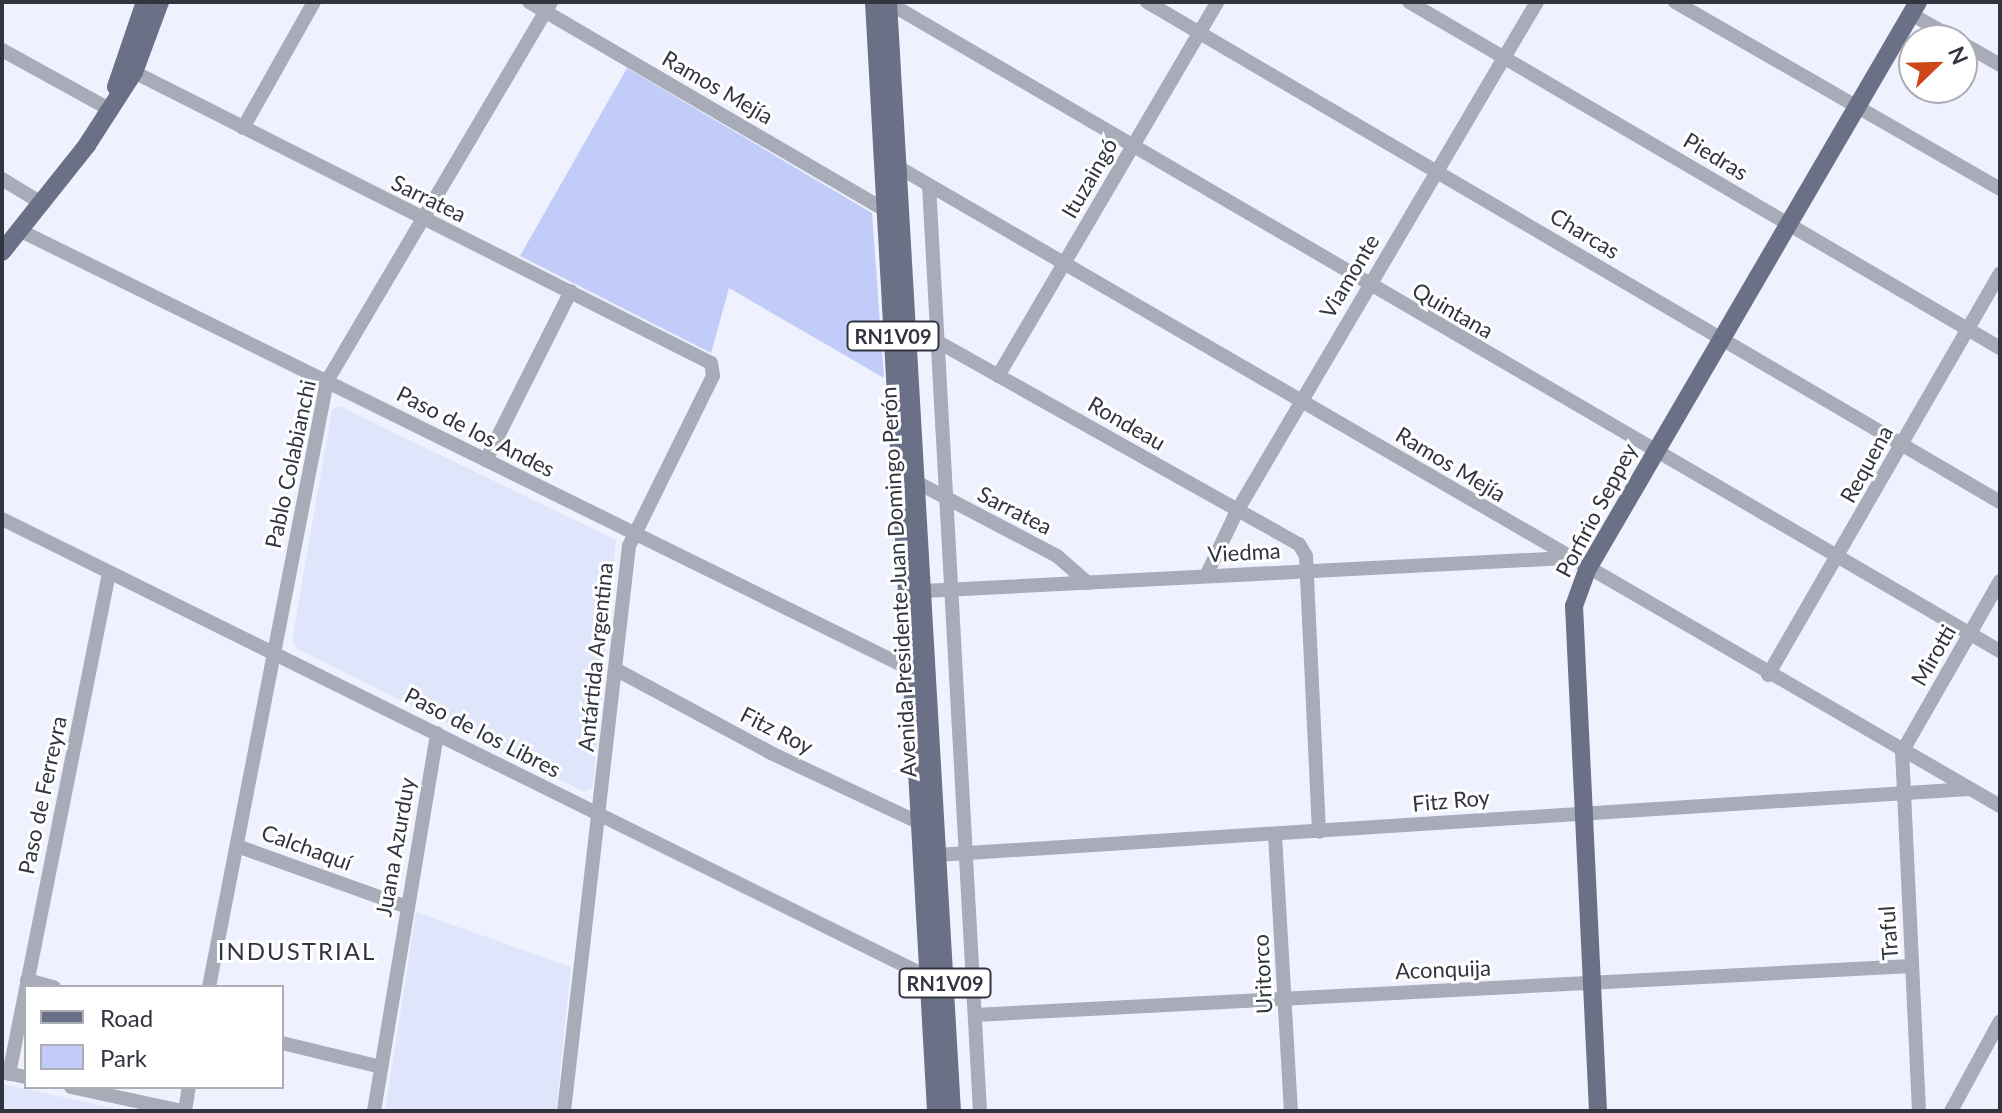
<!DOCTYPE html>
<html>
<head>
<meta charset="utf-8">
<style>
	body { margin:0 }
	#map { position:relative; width:2002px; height:1113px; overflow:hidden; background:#eff2fe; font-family:Lato,sans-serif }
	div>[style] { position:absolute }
	.built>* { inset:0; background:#dfe5fb }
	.green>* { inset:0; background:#c1ccf9 }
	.minor>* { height:14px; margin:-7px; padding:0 7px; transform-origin:7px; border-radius:7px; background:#a8abb8 }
	.major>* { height:18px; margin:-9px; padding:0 9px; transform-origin:9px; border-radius:9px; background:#6a7086 }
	span { translate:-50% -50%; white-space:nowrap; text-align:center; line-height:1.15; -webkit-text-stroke:6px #fff; paint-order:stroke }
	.shield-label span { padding:2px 6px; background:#fff; border:2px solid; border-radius:6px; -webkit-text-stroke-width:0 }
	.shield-label { font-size:20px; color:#323540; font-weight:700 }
	.street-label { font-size:22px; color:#323540 }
	.neighbourhood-label { font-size:24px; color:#323540; letter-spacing:2px }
	.frame { position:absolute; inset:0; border:4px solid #323540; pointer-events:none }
	.legend { position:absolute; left:24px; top:985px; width:260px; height:104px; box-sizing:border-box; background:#fff; border:2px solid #adaeb3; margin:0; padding:10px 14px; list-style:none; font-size:24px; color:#323540 }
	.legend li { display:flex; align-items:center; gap:16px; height:40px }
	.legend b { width:40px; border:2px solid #adaeb3 }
	.north { position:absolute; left:1898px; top:24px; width:80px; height:80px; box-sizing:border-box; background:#fff; border:2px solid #adaeb3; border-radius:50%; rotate:67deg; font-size:22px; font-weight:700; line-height:32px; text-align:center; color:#323540 }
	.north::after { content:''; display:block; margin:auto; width:28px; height:36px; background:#ce4619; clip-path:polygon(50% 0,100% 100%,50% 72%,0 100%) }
</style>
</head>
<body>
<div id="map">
	<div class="built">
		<i style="clip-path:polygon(339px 406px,616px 540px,593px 787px,585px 792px,297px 649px,292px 640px,332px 410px)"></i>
		<i style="clip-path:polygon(416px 912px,571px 967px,556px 1111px,385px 1111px)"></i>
		<i style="clip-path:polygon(2px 1084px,127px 1111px,2px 1111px)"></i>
	</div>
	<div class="green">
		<i style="clip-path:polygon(627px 68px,872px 213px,884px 378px,729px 288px,711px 353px,520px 256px)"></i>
	</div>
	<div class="minor">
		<i style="left:529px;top:2px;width:412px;rotate:30.3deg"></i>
		<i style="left:887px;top:2px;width:1288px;rotate:30.25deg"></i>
		<i style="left:1147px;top:2px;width:989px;rotate:30.38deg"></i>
		<i style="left:1409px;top:2px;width:685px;rotate:30.35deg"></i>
		<i style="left:1675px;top:2px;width:375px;rotate:29.9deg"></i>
		<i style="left:1911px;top:14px;width:53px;rotate:29.5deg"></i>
		<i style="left:1962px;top:43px;width:44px;rotate:30.1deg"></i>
		<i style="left:2px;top:50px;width:122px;rotate:28.9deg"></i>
		<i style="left:126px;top:68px;width:655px;rotate:26.76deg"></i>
		<i style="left:711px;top:363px;width:13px;rotate:81deg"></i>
		<i style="left:713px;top:376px;width:190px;rotate:116.3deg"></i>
		<i style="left:629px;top:546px;width:569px;rotate:96.56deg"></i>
		<i style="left:243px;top:128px;width:145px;rotate:-60.6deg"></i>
		<i style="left:893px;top:164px;width:1280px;rotate:30.11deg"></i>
		<i style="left:2px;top:179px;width:48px;rotate:31.4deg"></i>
		<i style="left:929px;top:185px;width:927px;rotate:86.85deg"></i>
		<i style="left:19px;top:230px;width:996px;rotate:26.23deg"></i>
		<i style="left:908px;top:325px;width:448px;rotate:29.3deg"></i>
		<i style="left:1299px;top:544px;width:14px;rotate:60deg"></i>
		<i style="left:1306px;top:556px;width:276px;rotate:87.3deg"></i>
		<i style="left:998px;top:376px;width:433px;rotate:-59.6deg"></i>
		<i style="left:486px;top:460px;width:189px;rotate:-63.3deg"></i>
		<i style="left:918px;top:483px;width:157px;rotate:27.7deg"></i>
		<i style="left:1057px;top:556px;width:41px;rotate:41.1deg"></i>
		<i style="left:2px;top:519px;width:1040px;rotate:26.32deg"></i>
		<i style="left:1206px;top:576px;width:72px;rotate:-64.5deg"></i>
		<i style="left:1237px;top:511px;width:591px;rotate:-59.49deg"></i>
		<i style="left:924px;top:591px;width:644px;rotate:-2.94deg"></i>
		<i style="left:617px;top:670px;width:175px;rotate:28.3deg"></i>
		<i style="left:771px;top:753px;width:165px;rotate:25.2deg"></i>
		<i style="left:1768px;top:675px;width:464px;rotate:-60deg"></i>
		<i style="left:1275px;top:835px;width:276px;rotate:86.7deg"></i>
		<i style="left:237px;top:846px;width:181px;rotate:19.7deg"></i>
		<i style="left:937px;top:855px;width:1034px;rotate:-3.66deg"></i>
		<i style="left:27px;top:980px;width:28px;rotate:15deg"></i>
		<i style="left:209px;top:987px;width:617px;rotate:-78.98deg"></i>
		<i style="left:327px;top:381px;width:440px;rotate:-59.4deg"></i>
		<i style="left:975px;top:1015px;width:938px;rotate:-2.99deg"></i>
		<i style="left:282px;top:1043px;width:102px;rotate:13.6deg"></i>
		<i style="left:2px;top:1072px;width:25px;rotate:12deg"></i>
		<i style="left:9px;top:1074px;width:511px;rotate:-78.71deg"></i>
		<i style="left:71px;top:1087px;width:114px;rotate:12.2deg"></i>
		<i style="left:185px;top:1111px;width:24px;rotate:-81deg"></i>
		<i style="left:374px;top:1111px;width:383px;rotate:-80.5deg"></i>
		<i style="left:1919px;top:1111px;width:359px;rotate:-92.7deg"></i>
		<i style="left:1902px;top:752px;width:197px;rotate:-60.2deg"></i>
		<i style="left:1951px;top:1111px;width:102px;rotate:-61.4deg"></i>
	</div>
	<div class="major">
		<i style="left:874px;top:2px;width:1111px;rotate:86.8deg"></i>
		<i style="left:888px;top:2px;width:1111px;rotate:86.7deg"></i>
		<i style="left:116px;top:87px;width:90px;rotate:-71.2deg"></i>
		<i style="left:2px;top:252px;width:137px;rotate:-51.5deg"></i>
		<i style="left:87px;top:145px;width:87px;rotate:-57.2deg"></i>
		<i style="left:134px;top:72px;width:75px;rotate:-69.6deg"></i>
		<i style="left:1598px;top:1111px;width:506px;rotate:-92.72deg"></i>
		<i style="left:1574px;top:606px;width:38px;rotate:-70deg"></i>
		<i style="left:1587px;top:570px;width:657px;rotate:-59.77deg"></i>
	</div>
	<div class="shield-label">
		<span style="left:893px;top:336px">RN1V09</span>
		<span style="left:945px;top:983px">RN1V09</span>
	</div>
	<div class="street-label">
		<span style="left:718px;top:87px;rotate:30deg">Ramos Mejía</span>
		<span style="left:1716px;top:156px;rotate:31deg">Piedras</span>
		<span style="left:1089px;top:178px;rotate:-60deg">Ituzaingó</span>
		<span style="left:429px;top:198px;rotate:26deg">Sarratea</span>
		<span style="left:1585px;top:233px;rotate:31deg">Charcas</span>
		<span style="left:1349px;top:276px;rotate:-59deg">Viamonte</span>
		<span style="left:1453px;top:310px;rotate:30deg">Quintana</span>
		<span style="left:1127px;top:423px;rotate:30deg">Rondeau</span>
		<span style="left:476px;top:431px;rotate:27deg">Paso de los Andes</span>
		<span style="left:290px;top:464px;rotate:-78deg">Pablo Colabianchi</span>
		<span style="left:1451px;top:464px;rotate:31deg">Ramos Mejía</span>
		<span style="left:1866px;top:464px;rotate:-61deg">Requena</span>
		<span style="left:1015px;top:510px;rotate:27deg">Sarratea</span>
		<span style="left:1596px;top:510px;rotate:-62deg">Porfirio Seppey</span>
		<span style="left:1244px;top:552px;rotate:-3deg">Viedma</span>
		<span style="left:898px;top:582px;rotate:-93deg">Avenida Presidente Juan Domingo Perón</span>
		<span style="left:1933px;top:655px;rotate:-60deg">Mirotti</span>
		<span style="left:595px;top:657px;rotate:-84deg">Antártida Argentina</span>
		<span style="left:777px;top:730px;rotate:27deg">Fitz Roy</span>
		<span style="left:483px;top:732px;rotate:27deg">Paso de los Libres</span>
		<span style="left:42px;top:795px;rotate:-78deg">Paso de Ferreyra</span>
		<span style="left:1451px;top:800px;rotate:-5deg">Fitz Roy</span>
		<span style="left:307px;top:847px;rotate:20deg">Calchaquí</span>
		<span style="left:395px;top:847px;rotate:-80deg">Juana Azurduy</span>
		<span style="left:1888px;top:933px;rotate:-94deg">Traful</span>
		<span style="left:1443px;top:969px;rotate:-2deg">Aconquija</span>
		<span style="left:1262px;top:974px;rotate:-93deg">Uritorco</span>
	</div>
	<div class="neighbourhood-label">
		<span style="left:297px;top:951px">INDUSTRIAL</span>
	</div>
	<div class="frame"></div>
	<ul class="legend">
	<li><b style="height:10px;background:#6a7086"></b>Road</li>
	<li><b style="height:22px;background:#c1ccf9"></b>Park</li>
	</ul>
	<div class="north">N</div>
</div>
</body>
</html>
